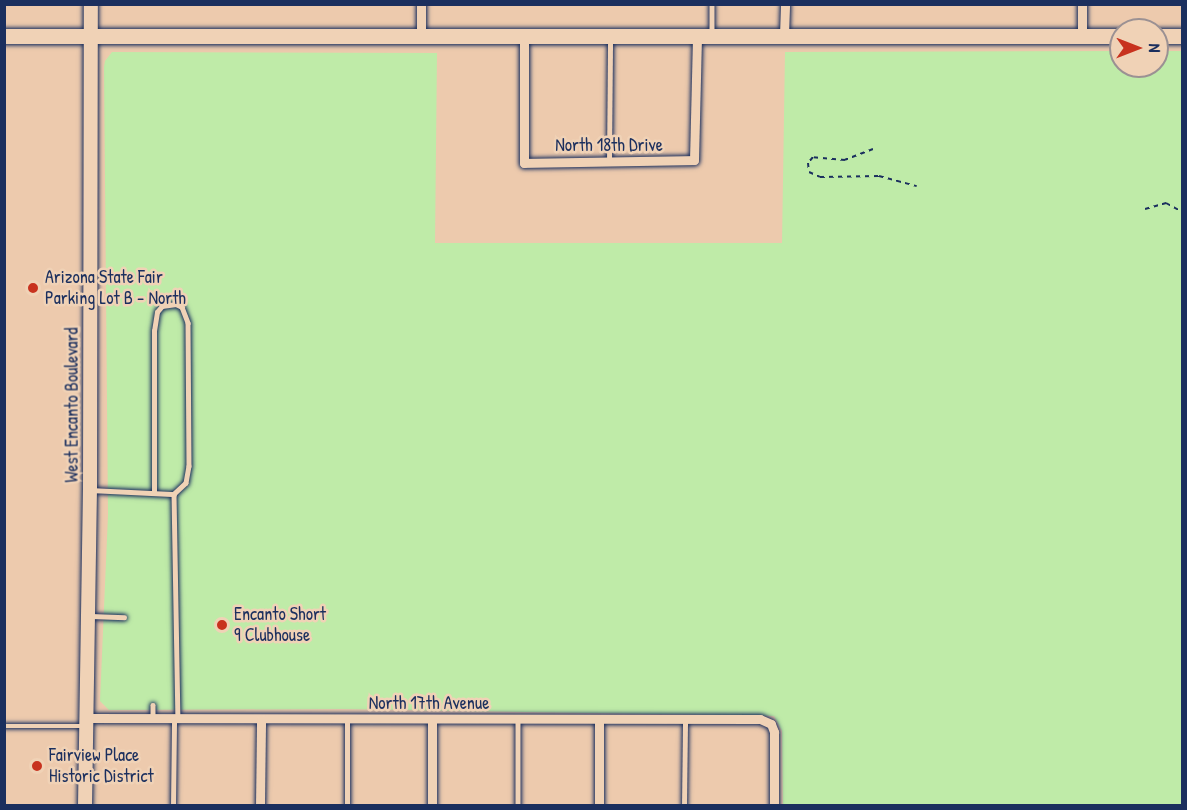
<!DOCTYPE html>
<html>
<head>
<meta charset="utf-8">
<style>
	body { margin:0 }
	#map { position:relative; width:1187px; height:810px; overflow:hidden; background:#edcaad; font-family:"Patrick Hand",sans-serif }
	div>[style] { position:absolute }
	.green>* { inset:0; background:#bfeba8 }
	.path>* { height:2px; margin-top:-1px; transform-origin:0; background:repeating-linear-gradient(90deg,#1b2f5e 0 4.5px,transparent 0 9px) }
	.roads { filter:drop-shadow(0 0 2px #1b2f5e) drop-shadow(0 0 2px #1b2f5e) }
	.lane>* { height:4.5px; margin:-2.25px; padding:0 2.25px; transform-origin:2.25px; border-radius:2.25px; background:#f0d2b6 }
	.street>* { height:9px; margin:-4.5px; padding:0 4.5px; transform-origin:4.5px; border-radius:4.5px; background:#f0d2b6 }
	.secondary>* { height:14px; margin:-7px; padding:0 7px; transform-origin:7px; border-radius:7px; background:#f0d2b6 }
	.primary>* { height:15px; margin:-7.5px; padding:0 7.5px; transform-origin:7.5px; border-radius:7.5px; background:#f0d2b6 }
	.dots>* { width:16px; height:16px; translate:-50% -50%; box-sizing:border-box; border:3px solid #f0d2b6; border-radius:50% }
	span { translate:-50% -50%; white-space:nowrap; text-align:center; line-height:1.15; -webkit-text-stroke:5px #f0d2b6; paint-order:stroke }
	.street-label { font-size:18px; color:#1b2f5e }
	.poi-label { font-size:18px; color:#1b2f5e }
	.left { translate:0 -50%; text-align:left }
	.frame { position:absolute; inset:0; border:6px solid #1b2f5e; pointer-events:none }
	.north { position:absolute; left:1109px; top:18px; width:60px; height:60px; box-sizing:border-box; background:#f0d2b6; border:2px solid #9b9193; border-radius:50%; rotate:90deg; font-size:16px; font-weight:700; line-height:24px; text-align:center; color:#1b2f5e }
	.north::after { content:''; display:block; margin:auto; width:21px; height:27px; background:#c8321e; clip-path:polygon(50% 0,100% 100%,50% 72%,0 100%) }
</style>
</head>
<body>
<div id="map">
	<div class="green">
		<i style="clip-path:polygon(1121px 51px,1121px 66px,1157px 66px,1157px 51px,1182px 51px,1182px 805px,783px 805px,782px 731px,774px 716px,342px 709px,109px 710px,100px 701px,108px 515px,104px 67px,105px 61px,112px 52px,437px 53px,435px 243px,782px 243px,785px 52px)"></i>
	</div>
	<div class="path">
		<i style="left:873px;top:149px;width:30px;rotate:159deg"></i>
		<i style="left:845px;top:160px;width:32px;rotate:-175deg"></i>
		<i style="left:813px;top:157px;width:8px;rotate:130deg"></i>
		<i style="left:808px;top:163px;width:9px;rotate:84deg"></i>
		<i style="left:809px;top:172px;width:12px;rotate:24deg"></i>
		<i style="left:820px;top:177px;width:59px;rotate:-1deg"></i>
		<i style="left:879px;top:176px;width:39px;rotate:15deg"></i>
		<i style="left:1145px;top:209px;width:22px;rotate:-16deg"></i>
		<i style="left:1166px;top:203px;width:18px;rotate:29deg"></i>
	</div>
	<div class="roads">
		<div class="lane">
			<i style="left:712px;top:4px;width:28px;rotate:90deg"></i>
			<i style="left:609px;top:162px;width:124px;rotate:-89.5deg"></i>
			<i style="left:92px;top:490px;width:82px;rotate:2.8deg"></i>
			<i style="left:174px;top:494px;width:225px;rotate:89deg"></i>
			<i style="left:154px;top:493px;width:162px;rotate:-90deg"></i>
			<i style="left:154px;top:331px;width:19px;rotate:-81deg"></i>
			<i style="left:157px;top:312px;width:8px;rotate:-50deg"></i>
			<i style="left:162px;top:306px;width:14px;rotate:-8deg"></i>
			<i style="left:176px;top:304px;width:7px;rotate:27deg"></i>
			<i style="left:182px;top:307px;width:17px;rotate:69deg"></i>
			<i style="left:188px;top:323px;width:143px;rotate:89.6deg"></i>
			<i style="left:189px;top:466px;width:17px;rotate:100deg"></i>
			<i style="left:186px;top:483px;width:16px;rotate:137deg"></i>
			<i style="left:91px;top:616px;width:33px;rotate:2deg"></i>
			<i style="left:153px;top:705px;width:14px;rotate:90deg"></i>
			<i style="left:518px;top:719px;width:87px;rotate:90deg"></i>
			<i style="left:4px;top:726px;width:81px"></i>
			<i style="left:173px;top:806px;width:88px;rotate:-89.3deg"></i>
			<i style="left:347px;top:806px;width:87px;rotate:-90deg"></i>
			<i style="left:684px;top:806px;width:87px;rotate:-89.3deg"></i>
		</div>
		<div class="street">
			<i style="left:421px;top:35px;width:31px;rotate:-90deg"></i>
			<i style="left:524px;top:35px;width:128px;rotate:90deg"></i>
			<i style="left:524px;top:163px;width:170px;rotate:-1deg"></i>
			<i style="left:694px;top:160px;width:125px;rotate:-88.6deg"></i>
			<i style="left:784px;top:35px;width:31px;rotate:-88deg"></i>
			<i style="left:1082px;top:36px;width:32px;rotate:-90deg"></i>
			<i style="left:85px;top:718px;width:675px;rotate:0.08deg"></i>
			<i style="left:760px;top:719px;width:12px;rotate:24deg"></i>
			<i style="left:771px;top:724px;width:9px;rotate:69deg"></i>
			<i style="left:774px;top:732px;width:74px;rotate:90deg"></i>
			<i style="left:260px;top:806px;width:87px;rotate:-89.3deg"></i>
			<i style="left:432px;top:806px;width:87px;rotate:-90deg"></i>
			<i style="left:599px;top:806px;width:87px;rotate:-90deg"></i>
		</div>
		<div class="secondary">
			<i style="left:85px;top:806px;width:316px;rotate:-89.1deg"></i>
			<i style="left:90px;top:490px;width:486px;rotate:-89.9deg"></i>
		</div>
		<div class="primary">
			<i style="left:4px;top:36px;width:1117px"></i>
			<i style="left:1157px;top:36px;width:25px"></i>
		</div>
	</div>
	<div class="dots">
		<i style="left:33px;top:288px;background:#c8321e"></i>
		<i style="left:222px;top:625px;background:#c8321e"></i>
		<i style="left:37px;top:766px;background:#c8321e"></i>
	</div>
	<div class="street-label">
		<span style="left:609px;top:145px">North 18th Drive</span>
		<span style="left:72px;top:405px;rotate:-90deg">West Encanto Boulevard</span>
		<span style="left:429px;top:703px">North 17th Avenue</span>
	</div>
	<div class="poi-label">
		<span class="left" style="left:45px;top:288px">Arizona State Fair<br>Parking Lot B - North</span>
		<span class="left" style="left:234px;top:625px">Encanto Short<br>9 Clubhouse</span>
		<span class="left" style="left:49px;top:766px">Fairview Place<br>Historic District</span>
	</div>
	<div class="frame"></div>
	<div class="north">N</div>
</div>
</body>
</html>
